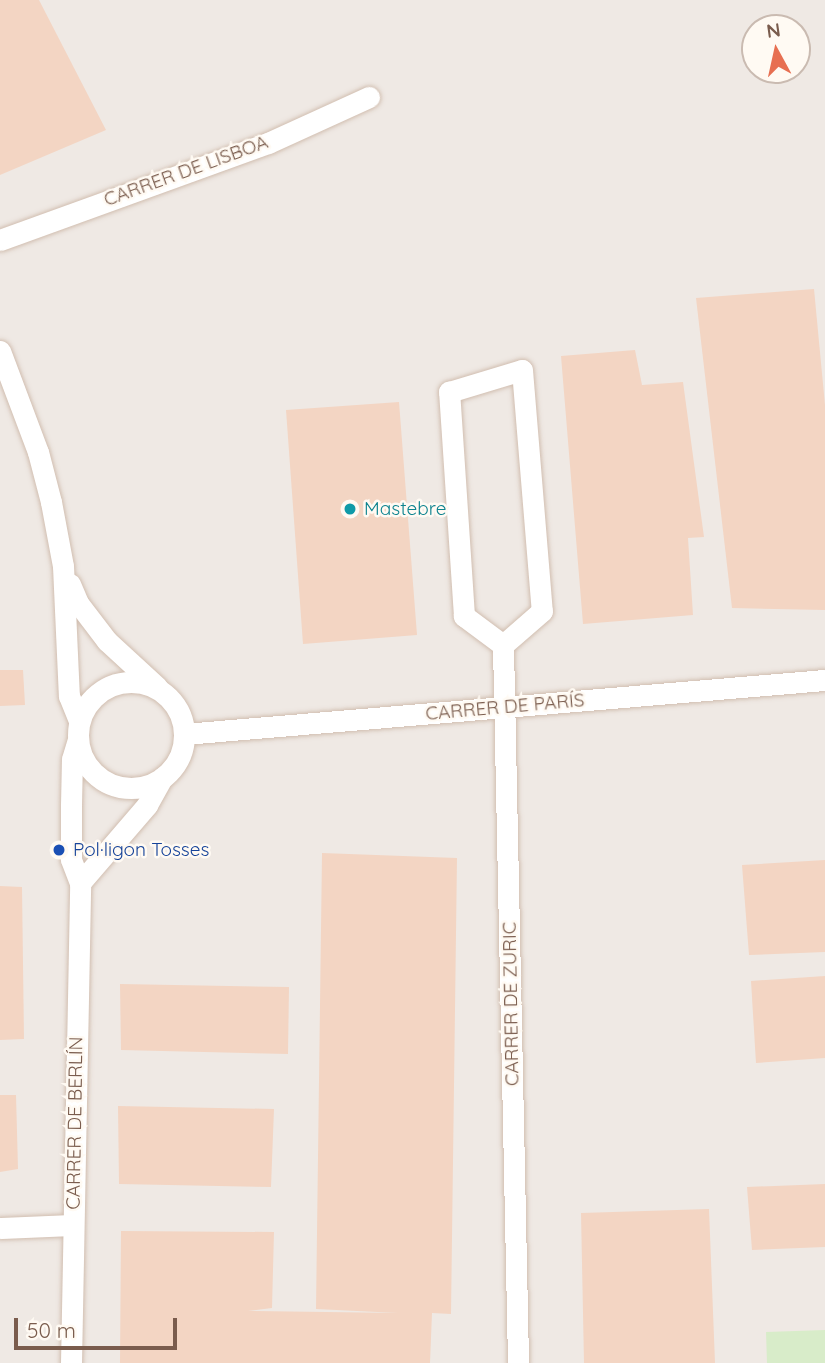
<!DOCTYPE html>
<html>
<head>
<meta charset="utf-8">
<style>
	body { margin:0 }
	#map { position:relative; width:825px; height:1363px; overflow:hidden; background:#fdf6ec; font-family:Quicksand,sans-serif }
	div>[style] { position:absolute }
	.industrial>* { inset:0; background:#efe9e4 }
	.green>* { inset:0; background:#d8ecc9 }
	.building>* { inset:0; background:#f3d5c3 }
	.roads { filter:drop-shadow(0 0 2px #d1beb0) drop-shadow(0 0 2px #d1beb0) }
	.minor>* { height:21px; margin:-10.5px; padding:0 10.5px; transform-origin:10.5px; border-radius:10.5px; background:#fff }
	.minor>.ring { margin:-10.5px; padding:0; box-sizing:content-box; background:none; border:21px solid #fff; border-radius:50% }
	.dots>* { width:19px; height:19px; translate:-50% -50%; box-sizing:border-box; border:4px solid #fffaf3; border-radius:50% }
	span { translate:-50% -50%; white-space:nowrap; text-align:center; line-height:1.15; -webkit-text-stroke:5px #fffaf3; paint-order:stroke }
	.street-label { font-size:19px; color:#7a5c4d }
	.culture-label { font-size:19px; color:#0d838f }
	.left { translate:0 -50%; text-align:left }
	.transit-label { font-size:19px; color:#164399 }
	.north { position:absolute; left:741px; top:14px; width:70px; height:70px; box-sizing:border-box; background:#fffaf3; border:2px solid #cabbb1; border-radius:50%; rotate:352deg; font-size:19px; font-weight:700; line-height:28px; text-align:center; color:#7a5c4d }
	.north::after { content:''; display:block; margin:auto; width:24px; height:32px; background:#e76f51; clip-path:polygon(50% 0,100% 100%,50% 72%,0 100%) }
	.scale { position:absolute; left:14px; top:1318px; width:163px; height:32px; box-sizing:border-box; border:4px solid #7a5c4d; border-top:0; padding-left:9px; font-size:21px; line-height:24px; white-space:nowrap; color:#7a5c4d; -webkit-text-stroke:5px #fffaf3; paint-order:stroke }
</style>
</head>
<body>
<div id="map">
	<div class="industrial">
		<i style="clip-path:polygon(evenodd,0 0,825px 0,825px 1363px,0 1363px,0 0,755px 28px,797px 28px,797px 70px,755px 70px,755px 28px)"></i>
	</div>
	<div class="green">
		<i style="clip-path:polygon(825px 1330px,825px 1363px,767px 1363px,766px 1332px)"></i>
	</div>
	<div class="building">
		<i style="clip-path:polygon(0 0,39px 0,106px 130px,0 175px)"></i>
		<i style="clip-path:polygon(814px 289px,825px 405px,825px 610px,732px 608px,696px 298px)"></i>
		<i style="clip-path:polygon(635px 350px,642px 385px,683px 382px,704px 537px,688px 538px,693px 615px,583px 624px,561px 356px)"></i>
		<i style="clip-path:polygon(399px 402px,417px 635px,303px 644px,286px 410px)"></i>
		<i style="clip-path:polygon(0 670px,23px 670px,25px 705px,0 706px)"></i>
		<i style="clip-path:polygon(322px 853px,457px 858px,451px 1314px,432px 1313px,430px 1363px,120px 1363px,121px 1231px,274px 1232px,272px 1308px,248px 1311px,398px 1313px,316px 1309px)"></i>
		<i style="clip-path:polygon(825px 860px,825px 952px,749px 955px,742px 865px)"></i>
		<i style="clip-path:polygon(0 886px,22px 887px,24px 1039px,0 1040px)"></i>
		<i style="clip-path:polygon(825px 976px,825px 1058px,756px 1063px,751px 981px)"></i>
		<i style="clip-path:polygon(120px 984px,289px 987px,288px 1054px,121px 1050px)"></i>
		<i style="clip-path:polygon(0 1095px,16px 1095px,18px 1169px,0 1172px)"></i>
		<i style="clip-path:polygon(118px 1106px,274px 1109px,271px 1187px,119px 1184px)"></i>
		<i style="clip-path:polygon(825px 1184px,825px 1247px,752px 1250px,747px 1187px)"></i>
		<i style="clip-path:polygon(709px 1209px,715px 1363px,584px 1363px,581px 1213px)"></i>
	</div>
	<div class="roads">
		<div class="minor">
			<i style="left:0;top:240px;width:285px;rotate:-19.9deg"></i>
			<i style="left:268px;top:143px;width:111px;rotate:-24.5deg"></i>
			<i style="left:0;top:351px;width:108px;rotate:69.4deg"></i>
			<i style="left:38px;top:452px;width:52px;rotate:75.4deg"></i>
			<i style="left:51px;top:502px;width:65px;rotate:79.4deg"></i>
			<i style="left:63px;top:566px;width:130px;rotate:87.4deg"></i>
			<i style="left:69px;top:696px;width:27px;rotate:68deg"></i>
			<i style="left:522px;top:370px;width:242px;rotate:85.3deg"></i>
			<i style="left:542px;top:611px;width:52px;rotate:138.9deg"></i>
			<i style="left:503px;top:645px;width:49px;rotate:-143.4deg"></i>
			<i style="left:464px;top:616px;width:225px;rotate:-93.8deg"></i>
			<i style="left:449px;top:392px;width:76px;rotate:-16.8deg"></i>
			<i style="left:70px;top:584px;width:21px;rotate:67deg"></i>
			<i style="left:78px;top:603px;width:48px;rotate:52.7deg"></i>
			<i style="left:107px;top:641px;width:68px;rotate:42.6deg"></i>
			<i style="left:503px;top:645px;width:718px;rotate:88.8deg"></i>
			<i class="ring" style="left:78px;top:682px;width:85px;height:85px"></i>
			<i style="left:184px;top:734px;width:643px;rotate:-4.82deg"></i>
			<i style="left:80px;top:883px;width:103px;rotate:-49.3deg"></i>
			<i style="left:147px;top:805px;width:31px;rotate:-61deg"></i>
			<i style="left:0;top:1228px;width:73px;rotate:-2.4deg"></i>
			<i style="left:71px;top:1363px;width:480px;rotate:-88.9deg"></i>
			<i style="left:80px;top:883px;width:26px;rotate:-111deg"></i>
			<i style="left:71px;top:859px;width:54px;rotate:-90deg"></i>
			<i style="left:71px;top:805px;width:46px;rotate:-88.8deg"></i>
			<i style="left:72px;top:759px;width:21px;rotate:-73deg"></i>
		</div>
	</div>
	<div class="dots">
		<i style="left:350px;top:509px;background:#0f9aa8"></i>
		<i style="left:59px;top:850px;background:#1a4fb4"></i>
	</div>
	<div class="street-label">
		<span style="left:186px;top:171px;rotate:-20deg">CARRER DE LISBOA</span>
		<span style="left:505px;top:707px;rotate:-5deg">CARRER DE PARÍS</span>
		<span style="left:511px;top:1004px;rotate:-91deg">CARRER DE ZURIC</span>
		<span style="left:75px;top:1123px;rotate:-89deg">CARRER DE BERLÍN</span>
	</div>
	<div class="culture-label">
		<span class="left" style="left:364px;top:509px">Mastebre</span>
	</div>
	<div class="transit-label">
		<span class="left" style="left:73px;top:850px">Pol·ligon Tosses</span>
	</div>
	<div class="north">N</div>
	<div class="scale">50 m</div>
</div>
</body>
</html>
